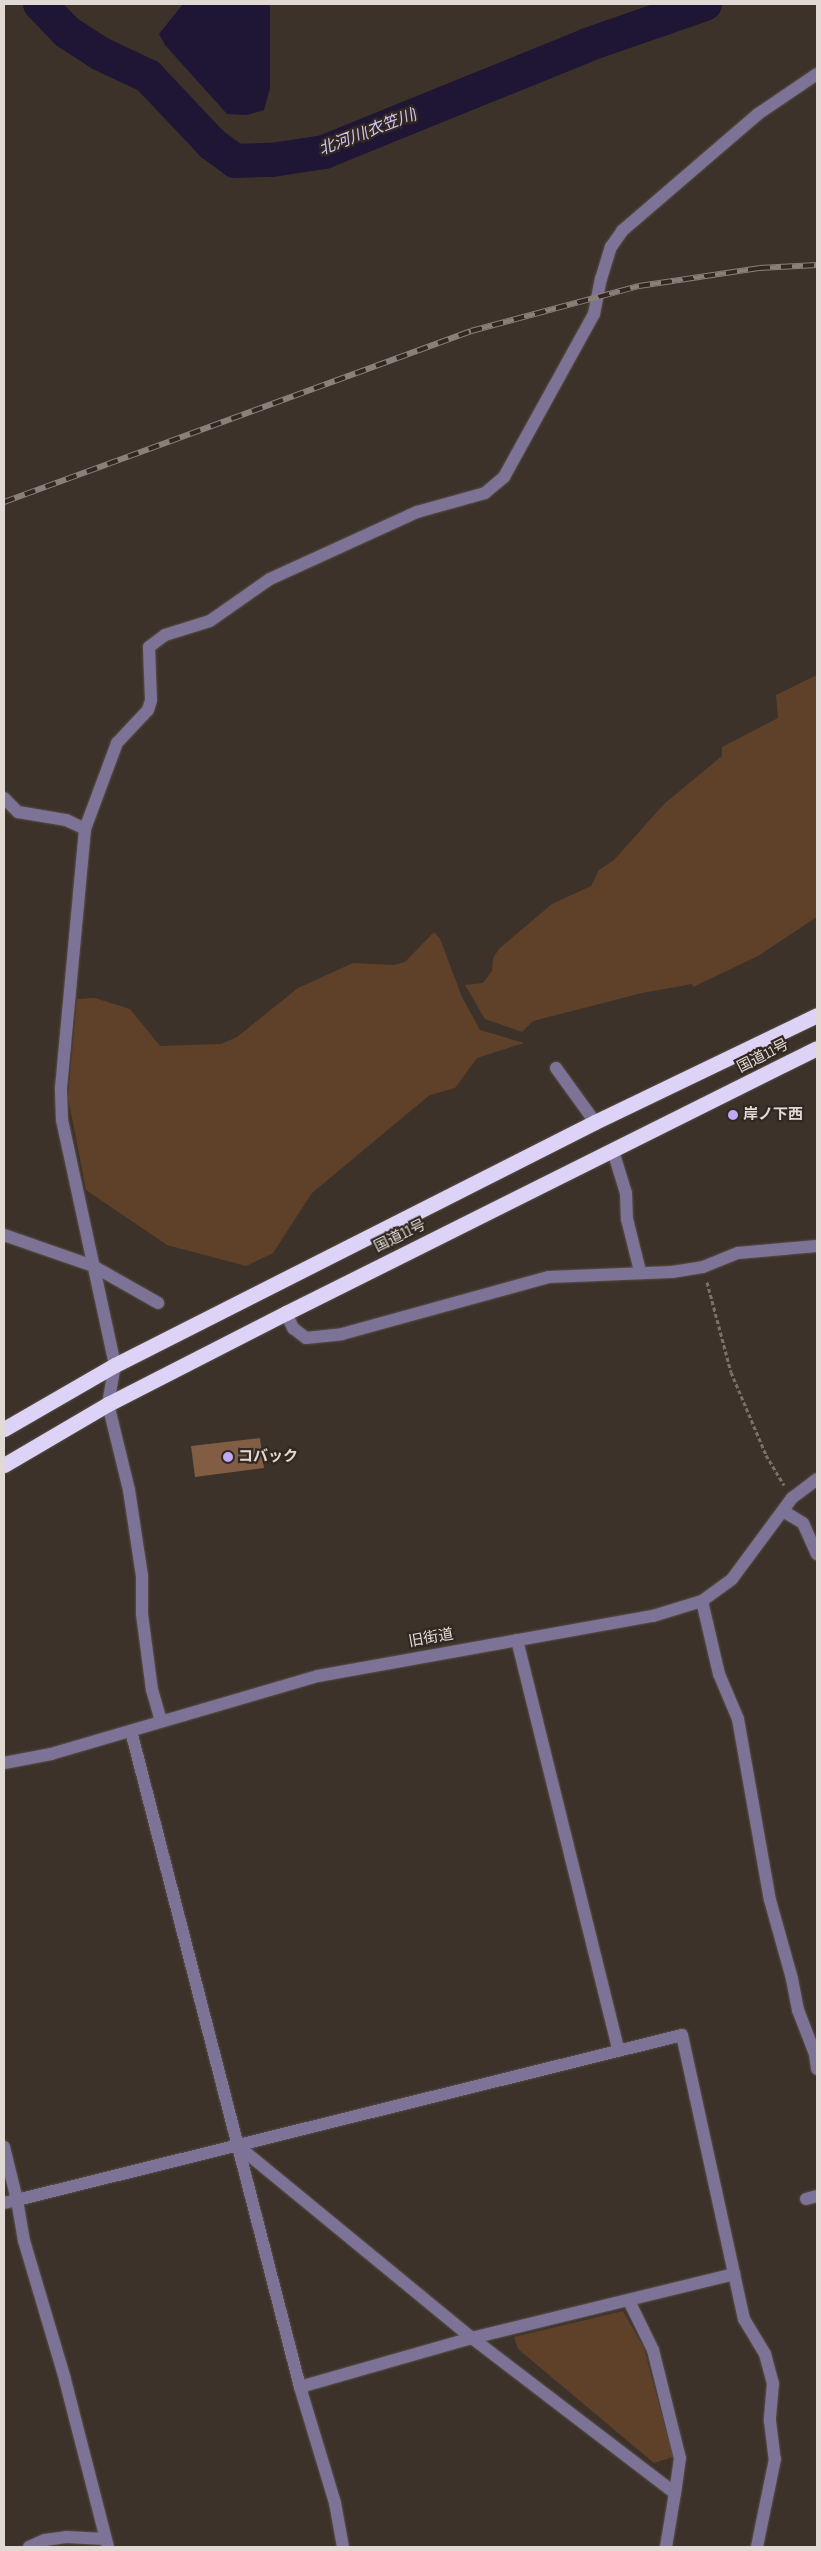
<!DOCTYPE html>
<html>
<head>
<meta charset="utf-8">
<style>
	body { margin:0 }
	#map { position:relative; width:821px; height:2551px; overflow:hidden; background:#3c322a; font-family:"Sofia Sans Condensed","Noto Sans JP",sans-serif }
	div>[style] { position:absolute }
	.green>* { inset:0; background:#5f412a }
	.water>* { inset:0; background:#1f1535 }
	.river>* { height:34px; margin:-17px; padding:0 17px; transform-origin:17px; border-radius:17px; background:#1f1535 }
	.building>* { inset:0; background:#815d43 }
	.path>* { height:3px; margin-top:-1.5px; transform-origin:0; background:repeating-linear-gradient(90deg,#7a716a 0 4px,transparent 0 6.5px) }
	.roads { filter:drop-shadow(0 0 1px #5a5049) drop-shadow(0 0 1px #5a5049) }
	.minor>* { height:12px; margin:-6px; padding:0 6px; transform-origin:6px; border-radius:6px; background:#7c7396 }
	.highway>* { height:15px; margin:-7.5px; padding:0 7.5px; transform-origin:7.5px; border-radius:7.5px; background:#dcd3f6 }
	.rail>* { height:5.5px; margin-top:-2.75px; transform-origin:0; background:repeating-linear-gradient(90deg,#322821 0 11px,#89807a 0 22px); box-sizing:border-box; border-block:1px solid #89807a }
	.dots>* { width:14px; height:14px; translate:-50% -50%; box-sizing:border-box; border:2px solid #322821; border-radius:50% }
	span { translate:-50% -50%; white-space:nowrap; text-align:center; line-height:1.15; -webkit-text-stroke:4.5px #322821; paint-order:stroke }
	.street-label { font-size:15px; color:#e0d9d4 }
	.poi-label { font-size:15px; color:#e0d9d4; font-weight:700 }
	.left { translate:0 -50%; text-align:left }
	.water-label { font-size:16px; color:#d2c5f9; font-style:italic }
	.frame { position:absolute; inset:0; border:5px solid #e0d9d4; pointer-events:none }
</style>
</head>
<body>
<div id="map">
	<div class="green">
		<i style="clip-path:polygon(817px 675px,817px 917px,758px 956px,693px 987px,692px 984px,642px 993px,533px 1021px,522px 1032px,485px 1019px,465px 985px,483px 983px,492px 971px,493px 958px,499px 949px,552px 904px,591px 886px,599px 870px,614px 860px,664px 804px,722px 756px,722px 747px,778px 718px,776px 695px)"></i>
		<i style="clip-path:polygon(434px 932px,440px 939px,462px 997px,480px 1030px,524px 1043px,477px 1058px,455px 1088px,430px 1095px,408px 1113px,312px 1193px,273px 1253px,246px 1266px,167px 1245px,86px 1190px,68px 1097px,77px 999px,95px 998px,130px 1009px,160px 1046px,221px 1044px,237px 1037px,298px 988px,353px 963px,394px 965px,405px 962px)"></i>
		<i style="clip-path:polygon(623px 2311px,644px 2348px,673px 2457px,654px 2463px,518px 2349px,514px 2337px)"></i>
	</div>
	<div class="water">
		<i style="clip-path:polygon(183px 4px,270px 4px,270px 88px,264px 110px,247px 115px,227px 114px,165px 45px,159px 34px)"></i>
	</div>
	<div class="river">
		<i style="left:40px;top:4px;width:39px;rotate:46deg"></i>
		<i style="left:67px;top:32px;width:40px;rotate:32.9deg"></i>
		<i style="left:101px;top:54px;width:52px;rotate:25.1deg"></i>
		<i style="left:148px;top:76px;width:93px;rotate:46.7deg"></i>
		<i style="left:212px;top:144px;width:29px;rotate:36deg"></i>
		<i style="left:235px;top:161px;width:37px;rotate:-2deg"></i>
		<i style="left:272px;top:160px;width:53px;rotate:-8.7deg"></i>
		<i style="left:324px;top:152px;width:284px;rotate:-22.1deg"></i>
		<i style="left:587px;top:45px;width:125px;rotate:-19.2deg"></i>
	</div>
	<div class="building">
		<i style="clip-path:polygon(260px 1438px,264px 1468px,195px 1477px,191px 1446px)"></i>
	</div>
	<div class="path">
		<i style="left:707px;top:1282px;width:93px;rotate:75.1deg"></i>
		<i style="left:731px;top:1372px;width:90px;rotate:67.1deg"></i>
		<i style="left:766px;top:1455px;width:35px;rotate:59deg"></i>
	</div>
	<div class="roads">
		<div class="minor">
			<i style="left:4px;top:798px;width:20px;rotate:45deg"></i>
			<i style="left:18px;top:812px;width:49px;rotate:9.5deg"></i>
			<i style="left:66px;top:820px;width:21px;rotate:25deg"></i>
			<i style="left:556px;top:1068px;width:67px;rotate:54.2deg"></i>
			<i style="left:613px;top:1151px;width:44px;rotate:72.8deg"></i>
			<i style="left:626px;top:1193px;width:26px;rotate:88deg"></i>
			<i style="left:627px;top:1219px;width:54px;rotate:76deg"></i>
			<i style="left:4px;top:1235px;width:94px;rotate:19.2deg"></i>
			<i style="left:93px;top:1266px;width:75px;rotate:29.6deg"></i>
			<i style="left:286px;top:1313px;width:17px;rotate:65deg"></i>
			<i style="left:293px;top:1328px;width:16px;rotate:38deg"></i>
			<i style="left:306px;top:1338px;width:36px;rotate:-6deg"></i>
			<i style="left:342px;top:1334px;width:215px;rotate:-15.4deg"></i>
			<i style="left:549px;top:1277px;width:123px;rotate:-2.3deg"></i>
			<i style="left:672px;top:1272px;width:31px;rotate:-9deg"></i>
			<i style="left:703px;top:1267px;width:38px;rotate:-22deg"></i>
			<i style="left:738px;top:1253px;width:79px;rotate:-5.1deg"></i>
			<i style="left:783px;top:1511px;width:23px;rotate:31deg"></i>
			<i style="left:803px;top:1523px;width:34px;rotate:66deg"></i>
			<i style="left:702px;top:1601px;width:75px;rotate:76.9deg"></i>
			<i style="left:719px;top:1674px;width:49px;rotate:67.1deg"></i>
			<i style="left:738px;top:1719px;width:184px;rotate:80deg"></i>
			<i style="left:770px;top:1900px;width:82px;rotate:74.4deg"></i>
			<i style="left:792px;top:1979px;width:32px;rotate:79deg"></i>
			<i style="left:798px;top:2010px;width:47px;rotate:68.9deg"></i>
			<i style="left:815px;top:2054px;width:15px;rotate:82deg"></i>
			<i style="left:517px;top:1640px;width:423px;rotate:76.1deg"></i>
			<i style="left:161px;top:1721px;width:32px;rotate:-106deg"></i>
			<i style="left:152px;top:1690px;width:77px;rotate:-97.5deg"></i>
			<i style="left:142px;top:1614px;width:38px;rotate:-90deg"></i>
			<i style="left:142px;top:1576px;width:87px;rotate:-98.6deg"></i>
			<i style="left:129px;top:1490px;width:89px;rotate:-103.7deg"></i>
			<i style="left:108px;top:1404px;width:40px;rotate:-80deg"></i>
			<i style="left:115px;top:1365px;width:251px;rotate:-102.2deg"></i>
			<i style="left:62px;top:1120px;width:32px;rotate:-92deg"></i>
			<i style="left:61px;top:1088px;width:260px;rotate:-84.7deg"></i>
			<i style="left:85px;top:829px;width:92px;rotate:-69.6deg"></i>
			<i style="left:117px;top:743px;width:45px;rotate:-46.8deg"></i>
			<i style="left:148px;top:710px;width:10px;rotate:-73deg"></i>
			<i style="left:151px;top:700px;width:53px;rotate:-92.2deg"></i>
			<i style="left:149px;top:647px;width:20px;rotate:-37deg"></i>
			<i style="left:165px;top:635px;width:47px;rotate:-17.3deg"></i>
			<i style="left:210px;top:621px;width:73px;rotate:-35deg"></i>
			<i style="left:270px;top:579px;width:162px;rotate:-24.5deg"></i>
			<i style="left:417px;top:512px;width:71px;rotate:-15.6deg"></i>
			<i style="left:485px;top:493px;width:25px;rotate:-40deg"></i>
			<i style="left:504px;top:477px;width:186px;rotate:-61.1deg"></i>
			<i style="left:594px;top:314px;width:36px;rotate:-79deg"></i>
			<i style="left:601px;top:279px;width:34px;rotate:-73deg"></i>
			<i style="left:611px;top:247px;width:19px;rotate:-55deg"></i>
			<i style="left:622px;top:231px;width:179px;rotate:-40.7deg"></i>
			<i style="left:758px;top:114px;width:71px;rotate:-34.1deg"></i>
			<i style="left:131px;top:1731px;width:677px;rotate:75.55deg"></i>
			<i style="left:300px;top:2387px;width:121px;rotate:73.2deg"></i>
			<i style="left:335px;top:2503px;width:45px;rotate:79.7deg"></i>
			<i style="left:4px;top:1763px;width:48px;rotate:-10.8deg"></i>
			<i style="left:51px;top:1754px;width:278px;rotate:-16.3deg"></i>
			<i style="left:318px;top:1676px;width:340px;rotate:-10.2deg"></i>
			<i style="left:653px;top:1616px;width:51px;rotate:-17deg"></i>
			<i style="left:702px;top:1601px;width:37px;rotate:-36deg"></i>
			<i style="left:732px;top:1579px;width:101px;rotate:-53.5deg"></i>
			<i style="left:792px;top:1498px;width:31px;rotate:-37deg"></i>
			<i style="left:238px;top:2146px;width:303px;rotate:39.4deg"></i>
			<i style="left:472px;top:2338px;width:255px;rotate:37.4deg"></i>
			<i style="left:675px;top:2493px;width:55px;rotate:99.5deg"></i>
			<i style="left:4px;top:2147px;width:55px;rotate:76.2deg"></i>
			<i style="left:17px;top:2200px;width:13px;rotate:167deg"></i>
			<i style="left:806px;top:2199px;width:11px;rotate:-15deg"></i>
			<i style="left:629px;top:2301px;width:55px;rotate:63.9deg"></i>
			<i style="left:653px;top:2350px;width:111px;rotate:76deg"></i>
			<i style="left:680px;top:2458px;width:35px;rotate:98deg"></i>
			<i style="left:300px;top:2387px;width:179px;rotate:-15.9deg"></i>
			<i style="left:472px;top:2338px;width:270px;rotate:-13.7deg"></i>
			<i style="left:29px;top:2547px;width:17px;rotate:-24deg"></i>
			<i style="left:45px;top:2540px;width:21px;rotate:-8deg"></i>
			<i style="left:66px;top:2537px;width:39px;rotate:3deg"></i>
			<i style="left:108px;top:2547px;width:173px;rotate:-104.4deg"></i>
			<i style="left:65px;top:2379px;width:144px;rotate:-106.5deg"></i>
			<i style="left:24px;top:2241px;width:42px;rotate:-99.7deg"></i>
			<i style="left:17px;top:2200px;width:685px;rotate:-13.93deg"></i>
			<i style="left:682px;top:2035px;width:291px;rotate:77.7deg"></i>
			<i style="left:744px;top:2319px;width:41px;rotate:59deg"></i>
			<i style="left:765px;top:2354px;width:30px;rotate:75deg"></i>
			<i style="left:773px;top:2383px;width:38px;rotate:95deg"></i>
			<i style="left:770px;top:2421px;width:38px;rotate:83deg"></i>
			<i style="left:775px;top:2459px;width:90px;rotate:101.6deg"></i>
		</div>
		<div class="highway">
			<i style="left:4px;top:1429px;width:128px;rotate:-30deg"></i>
			<i style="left:115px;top:1365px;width:538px;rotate:-26.85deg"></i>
			<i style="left:595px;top:1122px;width:246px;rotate:-25.7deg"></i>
			<i style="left:4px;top:1465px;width:121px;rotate:-30.4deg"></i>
			<i style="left:108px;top:1404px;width:200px;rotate:-27.1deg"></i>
			<i style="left:286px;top:1313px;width:593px;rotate:-26.52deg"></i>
		</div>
	</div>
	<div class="rail">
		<i style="left:4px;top:502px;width:497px;rotate:-20.1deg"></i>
		<i style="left:471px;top:331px;width:174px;rotate:-15deg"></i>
		<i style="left:639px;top:286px;width:121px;rotate:-8.5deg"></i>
		<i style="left:759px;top:268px;width:58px;rotate:-3deg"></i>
	</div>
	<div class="dots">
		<i style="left:733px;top:1115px;background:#bea9f5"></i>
		<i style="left:228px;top:1457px;background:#bea9f5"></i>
	</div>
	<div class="street-label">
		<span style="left:763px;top:1056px;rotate:-27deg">国道11号</span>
		<span style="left:400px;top:1236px;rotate:-26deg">国道11号</span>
		<span style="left:431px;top:1638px;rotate:-10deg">旧街道</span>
	</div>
	<div class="poi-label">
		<span class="left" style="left:743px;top:1115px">岸ノ下西</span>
		<span class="left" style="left:238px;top:1457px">コバック</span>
	</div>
	<div class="water-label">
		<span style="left:368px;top:133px;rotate:-21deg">北河川(衣笠川)</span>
	</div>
	<div class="frame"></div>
</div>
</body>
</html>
